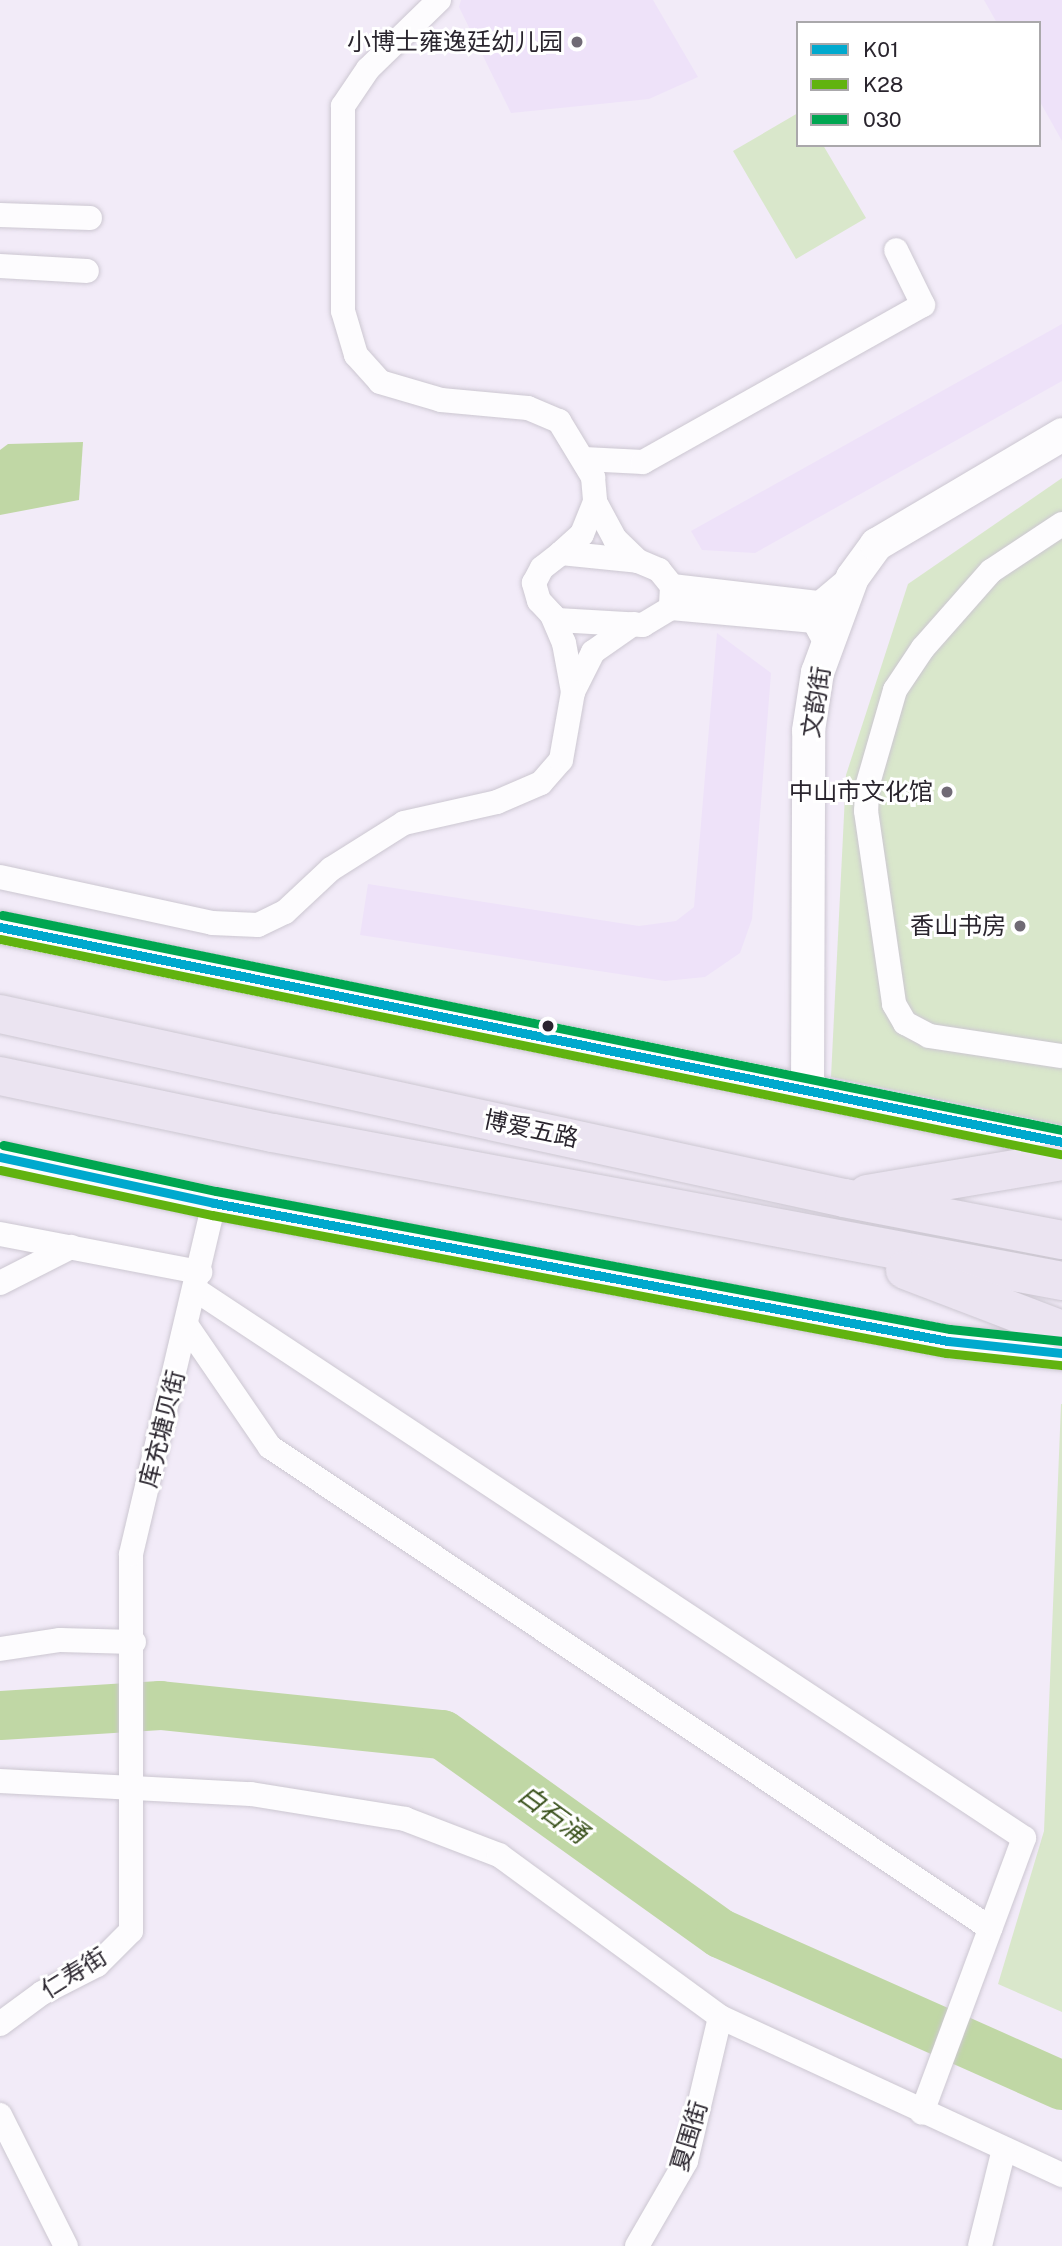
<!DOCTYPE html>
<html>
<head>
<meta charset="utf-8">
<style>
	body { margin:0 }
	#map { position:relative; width:1062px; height:2246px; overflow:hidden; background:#f2ebf8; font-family:"Public Sans","Noto Sans SC",sans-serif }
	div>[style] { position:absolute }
	.built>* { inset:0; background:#eee2f9 }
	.green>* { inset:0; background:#d9e7cb }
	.water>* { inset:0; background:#c0d7a5 }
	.river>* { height:49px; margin:-24.5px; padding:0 24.5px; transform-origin:24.5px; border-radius:24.5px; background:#c0d7a5 }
	.roads { filter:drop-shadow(0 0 2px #ccc7d1) drop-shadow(0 0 2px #ccc7d1) }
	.street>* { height:24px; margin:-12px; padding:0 12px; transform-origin:12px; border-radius:12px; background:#fdfcfe }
	.secondary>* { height:33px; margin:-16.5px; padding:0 16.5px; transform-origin:16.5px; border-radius:16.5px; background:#fdfcfe }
	.highway>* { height:38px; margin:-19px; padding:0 19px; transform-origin:19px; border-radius:19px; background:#ebe4f1 }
	.bus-1>* { height:9px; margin:-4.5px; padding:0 4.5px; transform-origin:4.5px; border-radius:4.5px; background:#00a9ce }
	.bus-2>* { height:9px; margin:-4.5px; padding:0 4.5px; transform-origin:4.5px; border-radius:4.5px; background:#61b310 }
	.bus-3>* { height:9px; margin:-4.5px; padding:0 4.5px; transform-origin:4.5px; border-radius:4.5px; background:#00a651 }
	.dots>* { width:19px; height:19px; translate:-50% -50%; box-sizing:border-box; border:4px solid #fff; border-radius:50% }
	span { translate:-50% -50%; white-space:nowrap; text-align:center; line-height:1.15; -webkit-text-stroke:6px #fff; paint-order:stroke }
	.poi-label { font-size:24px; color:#2a252e }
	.right { translate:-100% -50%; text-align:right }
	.street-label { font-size:24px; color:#2a252e }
	.water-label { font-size:26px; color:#39511b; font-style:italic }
	.legend { position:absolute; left:796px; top:21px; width:245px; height:126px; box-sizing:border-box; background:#fff; border:2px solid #aaa8ab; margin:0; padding:9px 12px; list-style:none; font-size:21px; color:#2a252e }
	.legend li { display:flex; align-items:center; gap:14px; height:35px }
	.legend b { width:35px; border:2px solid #aaa8ab }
</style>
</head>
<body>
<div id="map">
	<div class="built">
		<i style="clip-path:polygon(461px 0,653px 0,698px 77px,649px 99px,511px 113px,459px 7px)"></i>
		<i style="clip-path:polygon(984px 0,1062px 0,1062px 141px,1039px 100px,1039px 23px,997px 23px)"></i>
		<i style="clip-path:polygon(1062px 324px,1062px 381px,755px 553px,702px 550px,691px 531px)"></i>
		<i style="clip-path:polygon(717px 633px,771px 673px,752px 919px,740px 953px,705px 977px,665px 981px,360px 935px,368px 884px,639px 926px,676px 921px,694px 907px)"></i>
	</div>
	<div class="green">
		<i style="clip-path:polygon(798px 113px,798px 145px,823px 145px,866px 218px,796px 259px,733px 151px)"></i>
		<i style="clip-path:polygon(1062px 478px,1062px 1125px,831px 1077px,846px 775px,908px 584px)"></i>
		<i style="clip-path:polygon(1061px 1404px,1062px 1404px,1062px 2012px,998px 1984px,1044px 1831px)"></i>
	</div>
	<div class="water">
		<i style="clip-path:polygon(83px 442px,79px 500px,0 515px,0 450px,8px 444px)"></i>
	</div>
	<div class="river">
		<i style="left:0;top:1715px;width:160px;rotate:-3.6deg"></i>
		<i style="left:160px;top:1705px;width:283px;rotate:5.9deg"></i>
		<i style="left:442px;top:1734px;width:342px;rotate:35.6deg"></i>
		<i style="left:720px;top:1933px;width:374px;rotate:24deg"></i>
	</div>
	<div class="roads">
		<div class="street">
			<i style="left:439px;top:0;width:99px;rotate:135.8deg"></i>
			<i style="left:368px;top:69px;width:45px;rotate:124deg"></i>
			<i style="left:343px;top:106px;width:205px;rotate:90deg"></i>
			<i style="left:343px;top:311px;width:46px;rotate:73.5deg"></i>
			<i style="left:356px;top:355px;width:36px;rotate:48deg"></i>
			<i style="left:380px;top:382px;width:64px;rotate:16.4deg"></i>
			<i style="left:441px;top:400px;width:87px;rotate:5.3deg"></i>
			<i style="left:528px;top:408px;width:34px;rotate:23deg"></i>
			<i style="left:559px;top:421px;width:66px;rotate:58.7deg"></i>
			<i style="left:593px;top:477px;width:25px;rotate:85deg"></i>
			<i style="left:0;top:215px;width:90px;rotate:1.9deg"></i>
			<i style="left:0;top:266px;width:87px;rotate:3.3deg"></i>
			<i style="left:584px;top:459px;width:59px;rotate:2.9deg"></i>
			<i style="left:643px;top:462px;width:321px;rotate:-29.3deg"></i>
			<i style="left:923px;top:305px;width:61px;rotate:-116.1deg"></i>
			<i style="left:1062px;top:524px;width:85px;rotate:146.5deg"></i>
			<i style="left:991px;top:571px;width:103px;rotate:131.4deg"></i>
			<i style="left:923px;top:648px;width:50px;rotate:123.7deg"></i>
			<i style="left:895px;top:690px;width:101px;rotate:106.1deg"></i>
			<i style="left:867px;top:787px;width:24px;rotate:92deg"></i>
			<i style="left:866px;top:811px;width:195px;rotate:81.7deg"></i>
			<i style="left:894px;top:1004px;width:22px;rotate:60deg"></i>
			<i style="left:905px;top:1023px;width:27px;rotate:28deg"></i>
			<i style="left:929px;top:1036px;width:134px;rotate:8.6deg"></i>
			<i style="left:561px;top:553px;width:28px;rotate:-42deg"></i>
			<i style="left:582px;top:534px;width:35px;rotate:-68deg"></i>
			<i style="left:595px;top:502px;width:42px;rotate:61.6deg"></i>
			<i style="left:615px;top:539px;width:32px;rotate:44deg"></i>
			<i style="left:672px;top:586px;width:22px;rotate:93deg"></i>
			<i style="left:671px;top:608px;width:33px;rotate:149deg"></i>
			<i style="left:643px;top:625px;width:86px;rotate:-176.7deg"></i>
			<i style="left:557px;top:620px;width:26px;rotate:-133deg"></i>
			<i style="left:539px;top:601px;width:19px;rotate:-106deg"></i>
			<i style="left:534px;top:583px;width:17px;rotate:-62deg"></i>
			<i style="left:542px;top:568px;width:24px;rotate:-38deg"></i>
			<i style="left:561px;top:553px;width:77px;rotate:5.9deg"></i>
			<i style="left:638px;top:561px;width:23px;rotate:23deg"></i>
			<i style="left:659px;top:570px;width:21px;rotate:51deg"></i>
			<i style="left:672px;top:586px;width:149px;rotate:6.6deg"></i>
			<i style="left:820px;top:603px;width:40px;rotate:-40deg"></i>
			<i style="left:671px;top:608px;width:144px;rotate:5.2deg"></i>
			<i style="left:814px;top:621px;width:27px;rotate:62deg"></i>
			<i style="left:552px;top:615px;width:30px;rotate:67deg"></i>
			<i style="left:564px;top:643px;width:50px;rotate:79.6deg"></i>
			<i style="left:573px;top:692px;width:45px;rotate:-63.4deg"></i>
			<i style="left:593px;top:652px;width:49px;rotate:-35deg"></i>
			<i style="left:0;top:877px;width:217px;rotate:12.2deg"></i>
			<i style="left:212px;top:923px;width:46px;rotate:2.5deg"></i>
			<i style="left:258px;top:925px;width:30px;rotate:-26deg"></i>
			<i style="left:285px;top:912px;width:63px;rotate:-43.1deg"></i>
			<i style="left:331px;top:869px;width:86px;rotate:-32.2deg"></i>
			<i style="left:404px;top:823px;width:95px;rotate:-12.7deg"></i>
			<i style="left:497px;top:802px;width:48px;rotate:-23.4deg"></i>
			<i style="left:541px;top:783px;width:30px;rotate:-49deg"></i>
			<i style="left:561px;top:760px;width:69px;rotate:-80deg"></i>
			<i style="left:0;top:1234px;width:204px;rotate:10.8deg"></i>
			<i style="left:0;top:1283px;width:80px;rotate:-26.9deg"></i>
			<i style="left:196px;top:1290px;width:993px;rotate:33.5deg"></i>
			<i style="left:1024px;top:1838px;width:293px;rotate:110.4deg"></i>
			<i style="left:187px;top:1326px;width:147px;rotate:55.6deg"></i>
			<i style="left:270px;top:1447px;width:866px;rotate:33.75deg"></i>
			<i style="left:0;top:1649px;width:61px;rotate:-8.5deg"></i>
			<i style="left:60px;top:1640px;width:74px;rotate:1.5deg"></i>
			<i style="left:0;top:1781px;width:251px;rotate:3deg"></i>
			<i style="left:251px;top:1794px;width:156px;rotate:9.2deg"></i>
			<i style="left:405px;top:1819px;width:101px;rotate:21deg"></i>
			<i style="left:499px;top:1855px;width:274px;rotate:36.2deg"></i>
			<i style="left:720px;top:2017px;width:377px;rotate:24.8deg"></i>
			<i style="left:0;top:2024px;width:52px;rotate:-36.4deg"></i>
			<i style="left:42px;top:1993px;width:62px;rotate:-27deg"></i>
			<i style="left:97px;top:1965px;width:48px;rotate:-45deg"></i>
			<i style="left:131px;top:1931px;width:377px;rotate:-90deg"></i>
			<i style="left:131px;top:1554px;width:361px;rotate:-76.7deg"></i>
			<i style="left:0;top:2115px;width:147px;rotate:63.3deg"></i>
			<i style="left:637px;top:2246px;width:98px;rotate:-60deg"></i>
			<i style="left:686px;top:2161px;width:148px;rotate:-76.7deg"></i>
			<i style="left:980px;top:2246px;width:100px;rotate:-76.1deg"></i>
		</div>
		<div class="secondary">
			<i style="left:0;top:927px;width:1084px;rotate:11.44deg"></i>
			<i style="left:807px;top:1089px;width:359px;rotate:-89.8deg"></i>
			<i style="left:808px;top:730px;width:59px;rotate:-81.2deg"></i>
			<i style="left:817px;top:672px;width:101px;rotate:-69.8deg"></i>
			<i style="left:852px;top:577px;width:41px;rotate:-54deg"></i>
			<i style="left:876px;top:544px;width:216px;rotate:-30.6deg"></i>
			<i style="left:0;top:1157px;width:219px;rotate:12.1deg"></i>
			<i style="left:214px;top:1203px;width:747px;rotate:10.65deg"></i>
			<i style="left:948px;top:1341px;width:115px;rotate:6deg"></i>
		</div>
		<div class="highway">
			<i style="left:0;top:1014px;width:864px;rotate:12.3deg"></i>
			<i style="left:844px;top:1198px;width:222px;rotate:10.9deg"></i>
			<i style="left:0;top:1076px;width:279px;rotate:11.8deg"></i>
			<i style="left:273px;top:1133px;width:803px;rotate:10.62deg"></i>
			<i style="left:867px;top:1194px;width:198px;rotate:-9.6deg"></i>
			<i style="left:905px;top:1270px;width:168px;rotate:20.9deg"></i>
		</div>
	</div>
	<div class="bus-1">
		<i style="left:0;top:927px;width:1084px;rotate:11.44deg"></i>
		<i style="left:0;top:1157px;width:219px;rotate:12.1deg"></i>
		<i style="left:214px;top:1203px;width:747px;rotate:10.65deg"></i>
		<i style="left:948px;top:1341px;width:115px;rotate:6deg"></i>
	</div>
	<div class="bus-2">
		<i style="left:0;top:939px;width:1082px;rotate:11.47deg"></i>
		<i style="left:0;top:1170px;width:217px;rotate:12deg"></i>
		<i style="left:212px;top:1215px;width:747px;rotate:10.65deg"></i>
		<i style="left:946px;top:1353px;width:116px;rotate:6deg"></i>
	</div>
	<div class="bus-3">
		<i style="left:2px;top:915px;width:1082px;rotate:11.47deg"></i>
		<i style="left:3px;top:1145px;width:218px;rotate:12.2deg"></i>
		<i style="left:216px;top:1191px;width:747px;rotate:10.65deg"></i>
		<i style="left:950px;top:1329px;width:113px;rotate:6.1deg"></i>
	</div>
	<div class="dots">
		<i style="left:577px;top:42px;background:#706a75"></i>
		<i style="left:947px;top:792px;background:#706a75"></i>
		<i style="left:1020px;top:926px;background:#706a75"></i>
		<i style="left:548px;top:1026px;background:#2a252e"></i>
	</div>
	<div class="poi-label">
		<span class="right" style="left:563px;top:42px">小博士雍逸廷幼儿园</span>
		<span class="right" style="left:933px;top:792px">中山市文化馆</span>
		<span class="right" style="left:1006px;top:926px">香山书房</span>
	</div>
	<div class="street-label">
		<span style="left:816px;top:702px;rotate:-81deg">文韵街</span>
		<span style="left:531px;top:1129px;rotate:12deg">博爱五路</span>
		<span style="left:162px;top:1429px;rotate:-76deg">库充塘贝街</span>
		<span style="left:74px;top:1973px;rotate:-32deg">仁寿街</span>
		<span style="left:689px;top:2136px;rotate:-73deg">夏围街</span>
	</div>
	<div class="water-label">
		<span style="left:553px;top:1814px;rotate:36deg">白石涌</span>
	</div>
	<ul class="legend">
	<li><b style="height:9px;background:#00a9ce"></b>K01</li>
	<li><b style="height:9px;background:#61b310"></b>K28</li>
	<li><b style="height:9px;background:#00a651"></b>030</li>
	</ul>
</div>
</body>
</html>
